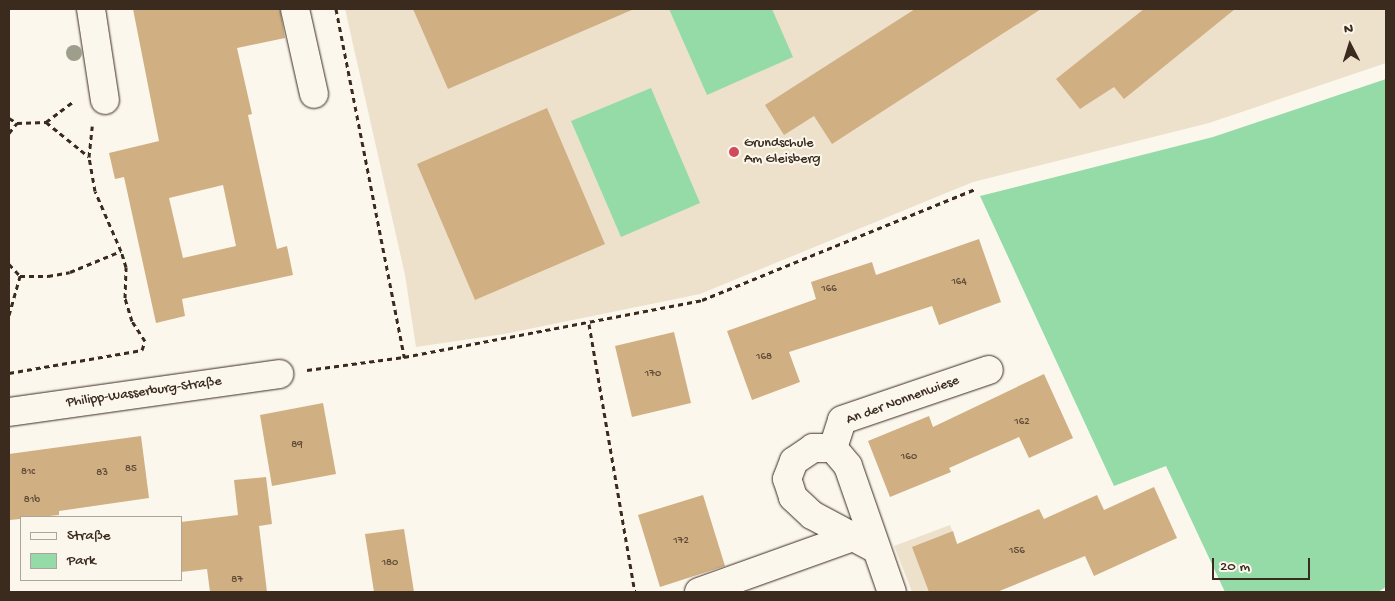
<!DOCTYPE html>
<html>
<head>
<meta charset="utf-8">
<style>
	body { margin:0 }
	#map { position:relative; width:1395px; height:601px; overflow:hidden; background:#fbf7ec; font-family:"Gochi Hand",sans-serif }
	div>[style] { position:absolute }
	.built>* { inset:0; background:#eee1cc }
	.green>* { inset:0; background:#95dba8 }
	.building>* { inset:0; background:#d0af83 }
	.path>* { height:3px; margin-top:-1.5px; transform-origin:0; background:repeating-linear-gradient(90deg,#3b2a1e 0 5px,transparent 0 9px) }
	.roads { filter:drop-shadow(0 0 1px #3b2a1e) drop-shadow(0 0 1px #3b2a1e) }
	.minor>* { height:28px; margin:-14px; padding:0 14px; transform-origin:14px; border-radius:14px; background:#fbf7ec }
	.trees>* { width:16px; height:16px; margin:-8px; border-radius:50%; background:#9e9e8d }
	.dots>* { width:14px; height:14px; translate:-50% -50%; box-sizing:border-box; border:2px solid #fbf7ec; border-radius:50% }
	span { translate:-50% -50%; white-space:nowrap; text-align:center; line-height:1.15; -webkit-text-stroke:4px #fbf7ec; paint-order:stroke }
	.number-label { font-size:11px; color:#604b37 }
	.number-label span { -webkit-text-stroke-width:0 }
	.poi-label { font-size:14px; color:#3b2a1e }
	.left { translate:0 -50%; text-align:left }
	.street-label { font-size:14px; color:#3b2a1e }
	.frame { position:absolute; inset:0; border:10px solid #3b2a1e; pointer-events:none }
	.legend { position:absolute; left:20px; top:516px; width:162px; height:65px; box-sizing:border-box; background:#fbf7ec; border:1px solid #aea59a; margin:0; padding:6px 9px; list-style:none; font-size:15px; color:#3b2a1e }
	.legend li { display:flex; align-items:center; gap:10px; height:25px }
	.legend b { width:25px; border:1px solid #aea59a }
	.north { position:absolute; left:1325px; top:20px; width:50px; height:50px; -webkit-text-stroke:4px #fbf7ec; paint-order:stroke; rotate:355deg; font-size:14px; font-weight:700; line-height:20px; text-align:center; color:#3b2a1e }
	.north::after { content:''; display:block; margin:auto; width:18px; height:22px; background:#3b2a1e; clip-path:polygon(50% 0,100% 100%,50% 72%,0 100%) }
	.scale { position:absolute; left:1212px; top:558px; width:98px; height:22px; box-sizing:border-box; border:2px solid #3b2a1e; border-top:0; padding-left:6px; font-size:15px; line-height:18px; white-space:nowrap; color:#3b2a1e; -webkit-text-stroke:4px #fbf7ec; paint-order:stroke }
</style>
</head>
<body>
<div id="map">
	<div class="built">
		<i style="clip-path:polygon(345px 9px,1386px 9px,1386px 63px,1209px 123px,973px 182px,700px 294px,504px 334px,416px 347px,405px 275px)"></i>
		<i style="clip-path:polygon(950px 525px,976px 592px,912px 592px,894px 546px)"></i>
	</div>
	<div class="green">
		<i style="clip-path:polygon(669px 9px,772px 9px,793px 57px,707px 95px)"></i>
		<i style="clip-path:polygon(1386px 79px,1386px 587px,1378px 592px,1225px 592px,1166px 466px,1114px 486px,980px 196px,1213px 137px)"></i>
		<i style="clip-path:polygon(651px 88px,700px 203px,621px 237px,571px 121px)"></i>
	</div>
	<div class="building">
		<i style="clip-path:polygon(evenodd,133px 9px,280px 9px,285px 38px,237px 48px,252px 114px,248px 115px,277px 249px,287px 246px,293px 275px,182px 299px,185px 316px,156px 323px,124px 177px,115px 179px,109px 153px,159px 141px,133px 9px,223px 185px,236px 246px,183px 258px,169px 198px,223px 185px)"></i>
		<i style="clip-path:polygon(413px 9px,634px 9px,448px 89px)"></i>
		<i style="clip-path:polygon(915px 9px,1041px 9px,832px 144px,814px 116px,784px 135px,765px 105px)"></i>
		<i style="clip-path:polygon(1144px 9px,1235px 9px,1124px 99px,1114px 87px,1080px 109px,1056px 79px)"></i>
		<i style="clip-path:polygon(547px 108px,605px 244px,475px 300px,417px 164px)"></i>
		<i style="clip-path:polygon(979px 239px,1001px 302px,939px 325px,932px 306px,789px 352px,800px 382px,752px 400px,727px 331px,816px 299px,811px 282px,872px 262px,876px 275px)"></i>
		<i style="clip-path:polygon(674px 332px,691px 403px,632px 417px,615px 346px)"></i>
		<i style="clip-path:polygon(1044px 374px,1073px 438px,1029px 458px,1019px 437px,949px 468px,951px 472px,890px 497px,868px 441px,929px 416px,933px 427px)"></i>
		<i style="clip-path:polygon(323px 403px,336px 474px,272px 486px,260px 415px)"></i>
		<i style="clip-path:polygon(141px 436px,149px 498px,59px 511px,59px 515px,10px 520px,9px 454px)"></i>
		<i style="clip-path:polygon(266px 477px,272px 524px,259px 526px,267px 592px,210px 592px,207px 569px,181px 572px,181px 522px,238px 515px,234px 480px)"></i>
		<i style="clip-path:polygon(1154px 487px,1177px 538px,1094px 576px,1085px 556px,997px 592px,929px 592px,912px 547px,953px 531px,957px 544px,1039px 509px,1044px 519px,1097px 495px,1104px 510px)"></i>
		<i style="clip-path:polygon(703px 495px,725px 566px,660px 587px,638px 515px)"></i>
		<i style="clip-path:polygon(404px 529px,414px 592px,374px 592px,365px 534px)"></i>
	</div>
	<div class="path">
		<i style="left:336px;top:9px;width:355px;rotate:78.9deg"></i>
		<i style="left:9px;top:118px;width:9px;rotate:32deg"></i>
		<i style="left:17px;top:123px;width:29px;rotate:-2deg"></i>
		<i style="left:46px;top:122px;width:35px;rotate:-37deg"></i>
		<i style="left:46px;top:122px;width:55px;rotate:39.1deg"></i>
		<i style="left:9px;top:133px;width:13px;rotate:-51deg"></i>
		<i style="left:9px;top:264px;width:16px;rotate:47deg"></i>
		<i style="left:20px;top:276px;width:28px"></i>
		<i style="left:48px;top:276px;width:22px;rotate:-10deg"></i>
		<i style="left:70px;top:272px;width:55px;rotate:-22.4deg"></i>
		<i style="left:9px;top:315px;width:41px;rotate:-74.2deg"></i>
		<i style="left:589px;top:324px;width:272px;rotate:80.3deg"></i>
		<i style="left:307px;top:370px;width:98px;rotate:-7.6deg"></i>
		<i style="left:404px;top:357px;width:303px;rotate:-10.8deg"></i>
		<i style="left:702px;top:300px;width:295px;rotate:-22.1deg"></i>
		<i style="left:9px;top:373px;width:135px;rotate:-9.8deg"></i>
		<i style="left:142px;top:350px;width:9px;rotate:-72deg"></i>
		<i style="left:145px;top:341px;width:24px;rotate:-123deg"></i>
		<i style="left:132px;top:321px;width:24px;rotate:-107deg"></i>
		<i style="left:125px;top:298px;width:31px;rotate:-88deg"></i>
		<i style="left:126px;top:267px;width:17px;rotate:-107deg"></i>
		<i style="left:121px;top:251px;width:65px;rotate:-113.4deg"></i>
		<i style="left:95px;top:191px;width:35px;rotate:-100deg"></i>
		<i style="left:89px;top:157px;width:31px;rotate:-84deg"></i>
	</div>
	<div class="roads">
		<div class="minor">
			<i style="left:91px;top:9px;width:92px;rotate:81.3deg"></i>
			<i style="left:295px;top:9px;width:87px;rotate:77.4deg"></i>
			<i style="left:9px;top:412px;width:273px;rotate:-8deg"></i>
			<i style="left:833px;top:448px;width:29px;rotate:-72deg"></i>
			<i style="left:842px;top:420px;width:155px;rotate:-18.8deg"></i>
			<i style="left:874px;top:548px;width:70px;rotate:-152deg"></i>
			<i style="left:812px;top:515px;width:26px;rotate:-137deg"></i>
			<i style="left:793px;top:497px;width:19px;rotate:-108deg"></i>
			<i style="left:787px;top:479px;width:19px;rotate:-69deg"></i>
			<i style="left:794px;top:461px;width:23px;rotate:-34deg"></i>
			<i style="left:813px;top:448px;width:20px"></i>
			<i style="left:833px;top:448px;width:23px;rotate:50deg"></i>
			<i style="left:848px;top:466px;width:133px;rotate:70.8deg"></i>
			<i style="left:699px;top:592px;width:166px;rotate:-19.7deg"></i>
		</div>
	</div>
	<div class="trees">
		<i style="left:74px;top:53px"></i>
	</div>
	<div class="dots">
		<i style="left:734px;top:152px;background:#d1495b"></i>
	</div>
	<div class="number-label">
		<span style="left:959px;top:282px">164</span>
		<span style="left:829px;top:289px">166</span>
		<span style="left:764px;top:357px">168</span>
		<span style="left:653px;top:374px">170</span>
		<span style="left:1022px;top:422px">162</span>
		<span style="left:297px;top:445px">89</span>
		<span style="left:909px;top:457px">160</span>
		<span style="left:131px;top:469px">85</span>
		<span style="left:28px;top:472px">81c</span>
		<span style="left:102px;top:473px">83</span>
		<span style="left:32px;top:500px">81b</span>
		<span style="left:681px;top:541px">172</span>
		<span style="left:1017px;top:551px">156</span>
		<span style="left:390px;top:563px">180</span>
		<span style="left:237px;top:580px">87</span>
	</div>
	<div class="poi-label">
		<span class="left" style="left:744px;top:152px">Grundschule<br>Am Gleisberg</span>
	</div>
	<div class="street-label">
		<span style="left:144px;top:393px;rotate:-8deg">Philipp-Wasserburg-Straße</span>
		<span style="left:903px;top:401px;rotate:-20deg">An der Nonnenwiese</span>
	</div>
	<div class="frame"></div>
	<ul class="legend">
	<li><b style="height:6px;background:#fbf7ec"></b>Straße</li>
	<li><b style="height:14px;background:#95dba8"></b>Park</li>
	</ul>
	<div class="north">N</div>
	<div class="scale">20 m</div>
</div>
</body>
</html>
